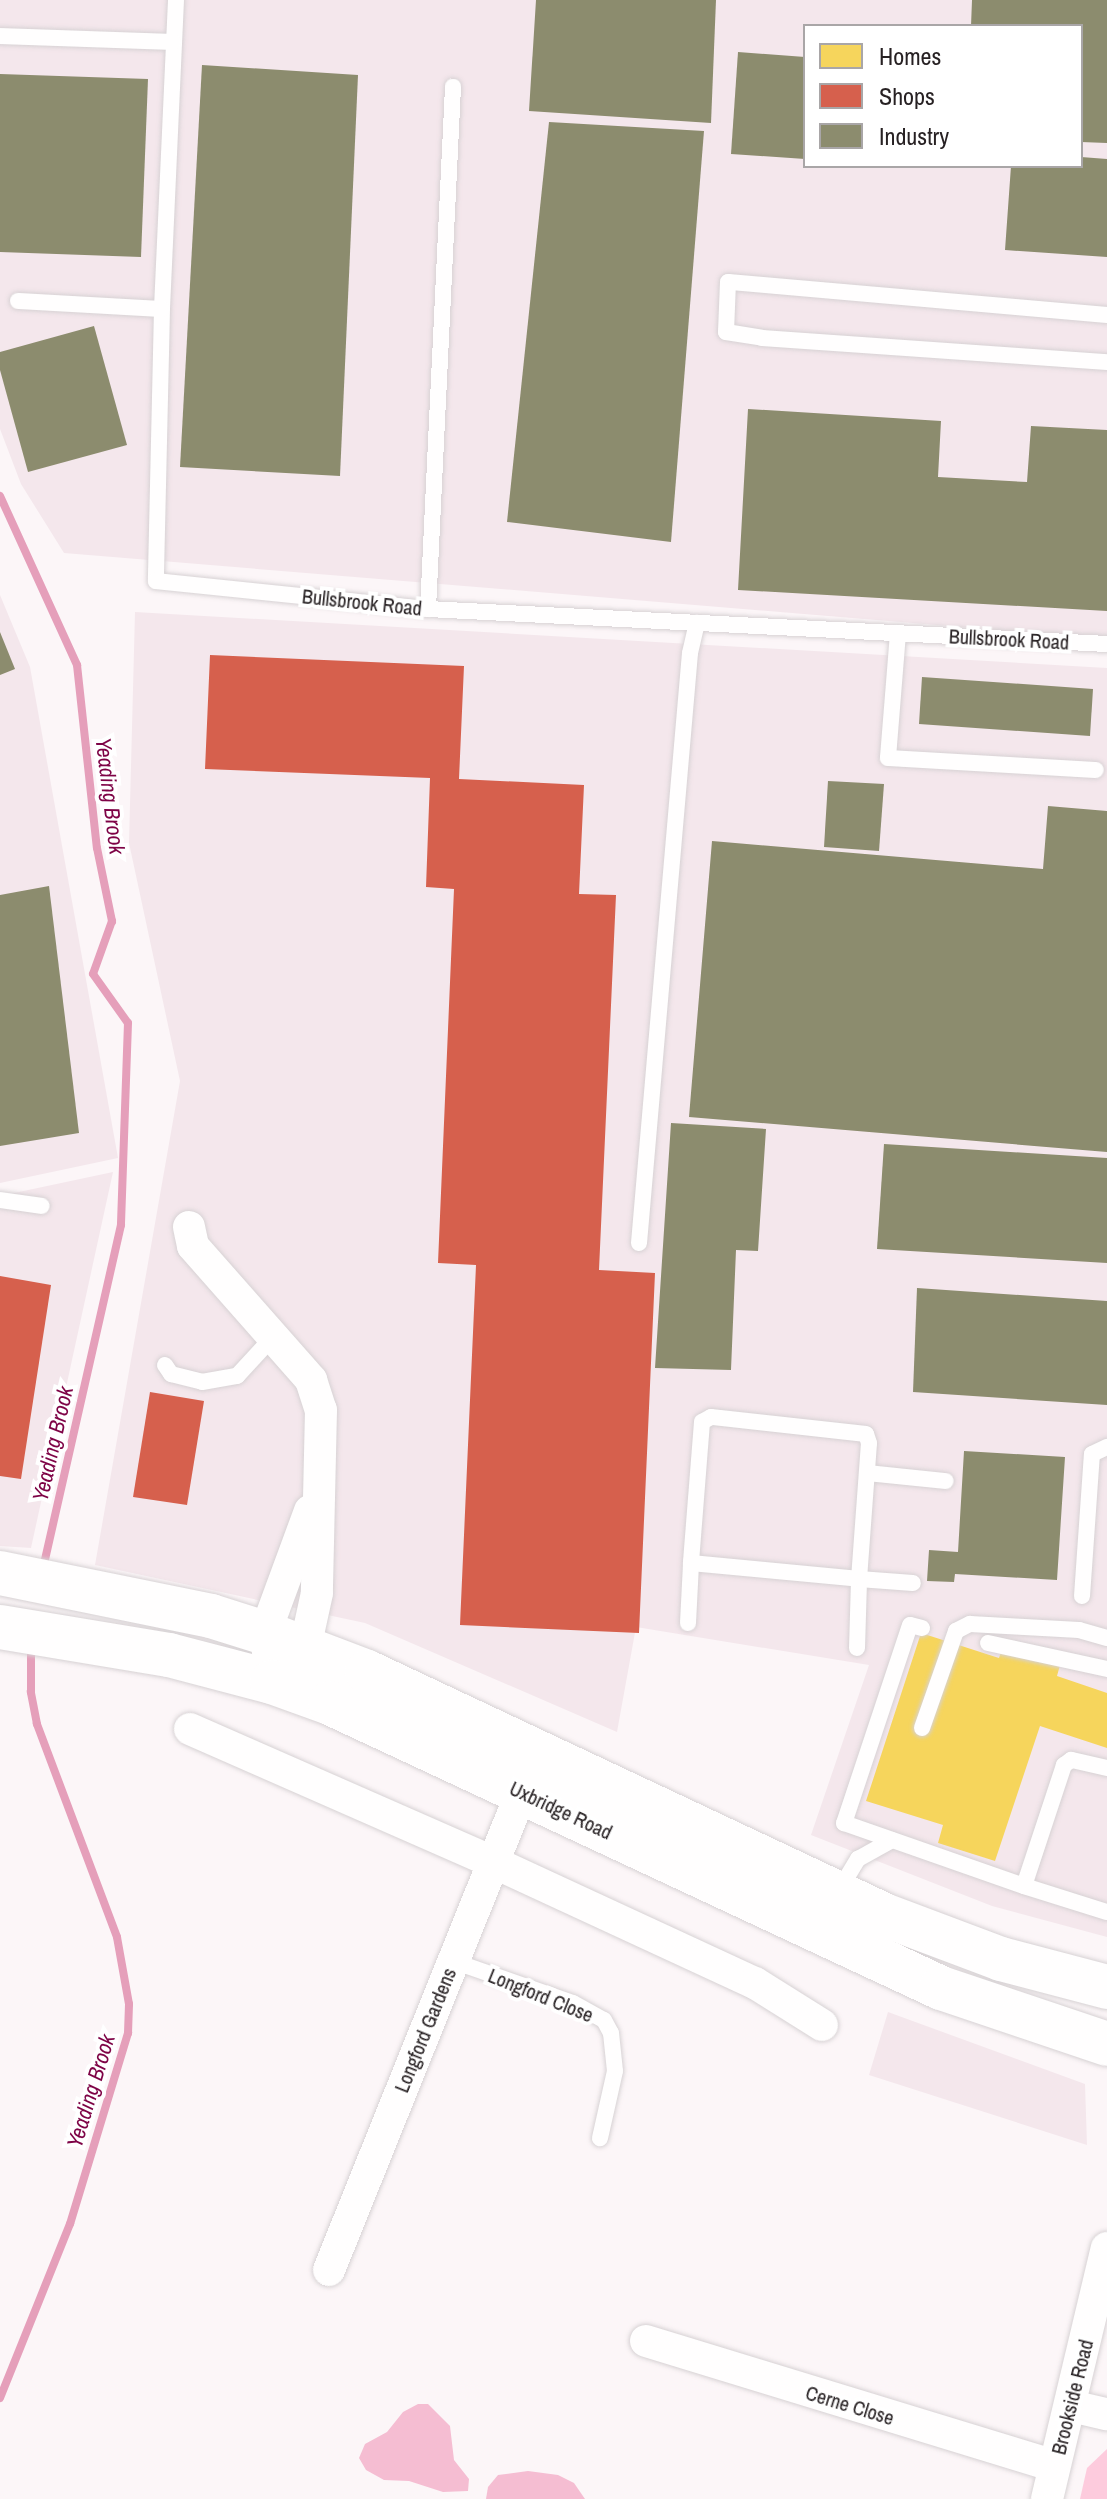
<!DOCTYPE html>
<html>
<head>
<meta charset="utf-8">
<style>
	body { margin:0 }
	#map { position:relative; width:1107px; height:2499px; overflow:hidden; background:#fcf6f8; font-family:"Archivo Narrow",sans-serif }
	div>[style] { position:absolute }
	.built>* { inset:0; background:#f4e7ec }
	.green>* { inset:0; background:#fdcbdd }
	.forest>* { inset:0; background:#f5bdd2 }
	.homes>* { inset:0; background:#f6d55c }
	.shops>* { inset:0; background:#d6604d }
	.industry>* { inset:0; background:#8c8c6e }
	.stream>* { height:8px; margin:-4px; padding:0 4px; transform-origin:4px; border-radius:4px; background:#e59fba }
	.roads { filter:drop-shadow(0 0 2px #d7d2d4) drop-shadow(0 0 2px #d7d2d4) }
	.lane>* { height:16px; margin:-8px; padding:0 8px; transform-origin:8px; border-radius:8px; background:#fffefe }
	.street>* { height:32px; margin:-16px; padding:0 16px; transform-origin:16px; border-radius:16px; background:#fffefe }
	.primary>* { height:44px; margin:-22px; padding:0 22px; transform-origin:22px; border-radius:22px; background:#fffefe }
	span { translate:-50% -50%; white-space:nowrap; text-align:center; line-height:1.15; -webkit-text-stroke:8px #fff; paint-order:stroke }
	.street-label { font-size:20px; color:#272123 }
	.water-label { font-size:22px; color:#7e0346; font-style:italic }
	.legend { position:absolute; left:803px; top:24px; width:280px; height:144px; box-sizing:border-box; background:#fff; border:2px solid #a9a6a7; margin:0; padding:10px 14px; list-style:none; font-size:24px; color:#272123 }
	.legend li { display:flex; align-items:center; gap:16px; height:40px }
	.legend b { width:40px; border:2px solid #a9a6a7 }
</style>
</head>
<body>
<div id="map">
	<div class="built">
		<i style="clip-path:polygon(evenodd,0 0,1107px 0,1107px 639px,64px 553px,21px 484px,0 429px,0 0,805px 26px,1081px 26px,1081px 166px,805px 166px,805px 26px)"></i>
		<i style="clip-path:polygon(0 595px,30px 667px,118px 1158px,0 1183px)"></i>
		<i style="clip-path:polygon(135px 612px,1107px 668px,1107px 1937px,992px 1906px,811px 1835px,869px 1665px,636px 1627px,617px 1732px,365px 1623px,95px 1565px,180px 1081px,129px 843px)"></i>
		<i style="clip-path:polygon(113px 1172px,31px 1548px,0 1546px,0 1196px)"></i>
		<i style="clip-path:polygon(888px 2012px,1085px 2084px,1087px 2145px,869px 2075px)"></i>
	</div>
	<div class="green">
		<i style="clip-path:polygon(1107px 2449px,1107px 2499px,1080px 2499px,1087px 2468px)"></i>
	</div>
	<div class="forest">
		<i style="clip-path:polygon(418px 2404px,428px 2404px,450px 2426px,454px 2460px,469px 2479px,468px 2491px,443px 2492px,409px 2481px,384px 2480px,366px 2470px,359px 2458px,365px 2444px,387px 2432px,403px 2412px)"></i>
		<i style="clip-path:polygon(528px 2471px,558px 2475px,574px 2483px,585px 2499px,486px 2499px,488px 2487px,498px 2475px)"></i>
	</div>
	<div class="homes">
		<i style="clip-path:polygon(921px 1633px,999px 1658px,1003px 1646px,1060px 1665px,1057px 1676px,1107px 1693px,1107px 1748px,1040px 1726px,995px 1861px,938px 1843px,943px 1825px,866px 1801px)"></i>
	</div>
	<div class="shops">
		<i style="clip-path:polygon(210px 655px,464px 666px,459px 779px,584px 785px,579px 894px,616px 895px,599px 1270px,655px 1273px,639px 1633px,460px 1625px,476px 1265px,438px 1263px,454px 889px,426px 887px,430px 778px,205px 769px)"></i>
		<i style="clip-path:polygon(0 1276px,51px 1285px,21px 1479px,0 1476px)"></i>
		<i style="clip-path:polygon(150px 1392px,204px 1401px,187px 1505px,133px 1497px)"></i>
	</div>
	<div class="industry">
		<i style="clip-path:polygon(536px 0,716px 0,711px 123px,529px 111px)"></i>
		<i style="clip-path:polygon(972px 0,1107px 0,1107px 143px,1081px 142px,1081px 26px,971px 26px)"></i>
		<i style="clip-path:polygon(738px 52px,805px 57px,805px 159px,731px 154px)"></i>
		<i style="clip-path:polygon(202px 65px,358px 75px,340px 476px,180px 467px)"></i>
		<i style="clip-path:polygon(0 74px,148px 79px,141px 257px,0 252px)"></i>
		<i style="clip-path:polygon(549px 122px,704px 131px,671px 542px,507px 522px)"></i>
		<i style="clip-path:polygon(1081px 157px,1107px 159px,1107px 257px,1005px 250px,1011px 166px,1081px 166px)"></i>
		<i style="clip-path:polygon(94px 326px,127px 445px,28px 472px,0 370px,0 352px)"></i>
		<i style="clip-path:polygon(748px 409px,941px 421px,938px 477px,1027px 482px,1031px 426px,1107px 430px,1107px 611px,738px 590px)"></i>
		<i style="clip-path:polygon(0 632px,15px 669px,0 675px)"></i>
		<i style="clip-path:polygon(922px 677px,1093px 689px,1090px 736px,919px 724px)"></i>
		<i style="clip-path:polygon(828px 781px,884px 784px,879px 851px,824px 847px)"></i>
		<i style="clip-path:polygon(1048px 806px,1107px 811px,1107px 1152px,689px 1117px,712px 841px,1043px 869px)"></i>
		<i style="clip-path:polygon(49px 886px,79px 1133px,0 1146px,0 895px)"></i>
		<i style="clip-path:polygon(671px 1123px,766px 1129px,758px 1251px,736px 1250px,731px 1370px,655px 1368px)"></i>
		<i style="clip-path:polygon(884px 1144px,1107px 1158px,1107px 1263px,877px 1249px)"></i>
		<i style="clip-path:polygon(917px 1288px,1107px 1301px,1107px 1405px,913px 1392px)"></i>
		<i style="clip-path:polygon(964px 1451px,1065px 1457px,1057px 1580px,955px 1574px,954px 1582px,927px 1581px,929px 1550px,958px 1552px)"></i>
	</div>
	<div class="stream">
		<i style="left:0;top:496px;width:186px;rotate:65.5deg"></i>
		<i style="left:77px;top:665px;width:184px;rotate:83.8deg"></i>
		<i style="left:97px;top:848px;width:75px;rotate:78.4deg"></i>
		<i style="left:112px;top:921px;width:56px;rotate:109.7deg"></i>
		<i style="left:93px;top:974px;width:60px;rotate:54.5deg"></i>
		<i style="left:128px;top:1023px;width:202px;rotate:92deg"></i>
		<i style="left:121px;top:1225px;width:352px;rotate:102.8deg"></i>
		<i style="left:0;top:2398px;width:188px;rotate:-68.1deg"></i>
		<i style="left:70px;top:2224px;width:200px;rotate:-73.1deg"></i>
		<i style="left:128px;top:2033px;width:29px;rotate:-88deg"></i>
		<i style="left:129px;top:2004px;width:68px;rotate:-100.2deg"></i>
		<i style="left:117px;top:1937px;width:228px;rotate:-110.6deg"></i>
		<i style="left:37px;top:1724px;width:33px;rotate:-101deg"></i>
		<i style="left:31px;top:1692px;width:47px;rotate:-90deg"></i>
	</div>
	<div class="roads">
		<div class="lane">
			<i style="left:176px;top:0;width:309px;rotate:92.6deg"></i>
			<i style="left:162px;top:309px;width:272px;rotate:91.3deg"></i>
			<i style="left:156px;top:581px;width:273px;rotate:5.9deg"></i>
			<i style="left:428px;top:609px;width:680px;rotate:2.95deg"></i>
			<i style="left:0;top:36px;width:173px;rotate:2deg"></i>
			<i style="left:18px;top:301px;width:144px;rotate:3.2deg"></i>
			<i style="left:1107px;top:315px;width:380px;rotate:-175deg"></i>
			<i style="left:728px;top:282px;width:50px;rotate:92.3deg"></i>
			<i style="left:726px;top:332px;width:36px;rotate:9deg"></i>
			<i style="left:762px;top:338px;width:346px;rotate:4deg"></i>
			<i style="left:428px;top:609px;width:523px;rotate:-87.26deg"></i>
			<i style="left:898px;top:633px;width:125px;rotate:94.6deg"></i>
			<i style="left:888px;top:758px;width:208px;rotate:3.3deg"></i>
			<i style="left:0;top:1200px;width:42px;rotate:8.1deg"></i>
			<i style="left:639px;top:1243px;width:592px;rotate:-85.06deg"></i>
			<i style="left:690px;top:653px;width:31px;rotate:-77deg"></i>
			<i style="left:165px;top:1365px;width:11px;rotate:56deg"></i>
			<i style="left:171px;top:1374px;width:32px;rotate:14deg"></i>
			<i style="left:202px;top:1382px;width:36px;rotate:-10deg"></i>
			<i style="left:237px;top:1376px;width:53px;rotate:-47.3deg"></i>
			<i style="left:868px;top:1473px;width:78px;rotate:5.9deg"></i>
			<i style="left:1082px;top:1596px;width:142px;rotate:-86deg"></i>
			<i style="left:1092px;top:1454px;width:17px;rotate:-25deg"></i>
			<i style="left:688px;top:1623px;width:60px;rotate:-87.1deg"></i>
			<i style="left:922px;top:1628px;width:12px;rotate:-166deg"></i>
			<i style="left:910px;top:1625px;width:209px;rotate:108.4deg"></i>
			<i style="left:844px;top:1823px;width:191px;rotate:19.3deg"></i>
			<i style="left:988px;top:1643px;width:122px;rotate:12.3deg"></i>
			<i style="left:857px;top:1648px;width:69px;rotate:-88.3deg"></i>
			<i style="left:859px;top:1579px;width:136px;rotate:-85.8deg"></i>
			<i style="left:869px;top:1443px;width:9px;rotate:-108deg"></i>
			<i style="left:866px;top:1434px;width:156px;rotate:-173.7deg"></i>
			<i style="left:711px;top:1417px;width:10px;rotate:151deg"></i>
			<i style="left:702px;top:1422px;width:141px;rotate:94.5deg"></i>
			<i style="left:691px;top:1563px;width:169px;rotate:5.4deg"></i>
			<i style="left:859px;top:1579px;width:54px;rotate:4.2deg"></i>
			<i style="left:922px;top:1728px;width:103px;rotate:-70.7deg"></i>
			<i style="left:956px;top:1631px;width:16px;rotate:-27deg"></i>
			<i style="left:970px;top:1624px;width:109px;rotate:3.2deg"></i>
			<i style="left:1079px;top:1630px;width:29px;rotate:16deg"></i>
			<i style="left:1107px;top:1768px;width:37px;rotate:-167deg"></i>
			<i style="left:1071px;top:1760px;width:9px;rotate:144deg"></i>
			<i style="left:1064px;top:1765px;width:127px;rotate:108.3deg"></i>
			<i style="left:1024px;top:1886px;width:87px;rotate:17.4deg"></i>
			<i style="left:838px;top:1892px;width:39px;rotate:-59deg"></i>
			<i style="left:858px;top:1859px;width:39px;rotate:-29deg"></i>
			<i style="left:453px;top:1961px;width:127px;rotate:19.3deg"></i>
			<i style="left:573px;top:2003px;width:35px;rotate:29deg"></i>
			<i style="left:604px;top:2020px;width:15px;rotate:62deg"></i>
			<i style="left:611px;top:2033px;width:38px;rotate:84deg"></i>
			<i style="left:615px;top:2071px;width:69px;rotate:102.6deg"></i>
		</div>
		<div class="street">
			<i style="left:189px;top:1227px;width:19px;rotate:78deg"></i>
			<i style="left:193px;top:1246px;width:179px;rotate:48.6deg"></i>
			<i style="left:311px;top:1380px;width:32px;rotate:72deg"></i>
			<i style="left:321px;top:1410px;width:183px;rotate:91.3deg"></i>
			<i style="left:317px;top:1593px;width:56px;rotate:102.3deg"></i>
			<i style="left:305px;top:1648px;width:21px;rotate:133deg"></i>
			<i style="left:268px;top:1652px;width:19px;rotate:-99deg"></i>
			<i style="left:265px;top:1633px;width:130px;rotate:-69.8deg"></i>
			<i style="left:190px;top:1729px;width:333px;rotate:23.7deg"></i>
			<i style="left:495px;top:1863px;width:286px;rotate:24.8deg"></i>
			<i style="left:755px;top:1983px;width:79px;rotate:32.1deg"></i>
			<i style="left:329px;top:2270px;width:516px;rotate:-68.05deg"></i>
			<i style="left:646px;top:2341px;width:427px;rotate:17deg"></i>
			<i style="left:1071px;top:2406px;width:37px;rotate:13deg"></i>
			<i style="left:1047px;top:2499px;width:258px;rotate:-76.6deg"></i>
		</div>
		<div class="primary">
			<i style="left:0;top:1573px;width:215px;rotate:11.5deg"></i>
			<i style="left:211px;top:1616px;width:57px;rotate:17.5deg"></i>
			<i style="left:265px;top:1633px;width:109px;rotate:20.9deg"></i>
			<i style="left:367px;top:1672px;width:571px;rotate:25.17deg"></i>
			<i style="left:884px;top:1915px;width:125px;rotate:20.6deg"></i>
			<i style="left:1001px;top:1959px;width:110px;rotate:14.8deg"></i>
			<i style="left:0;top:1627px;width:171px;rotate:9.4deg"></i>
			<i style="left:169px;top:1655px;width:106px;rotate:14.7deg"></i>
			<i style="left:272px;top:1682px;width:62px;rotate:19.9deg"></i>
			<i style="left:330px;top:1703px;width:674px;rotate:25.01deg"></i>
			<i style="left:941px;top:1988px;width:175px;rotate:18.6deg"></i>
		</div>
	</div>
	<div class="street-label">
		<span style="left:362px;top:602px;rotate:6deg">Bullsbrook Road</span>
		<span style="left:1009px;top:639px;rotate:3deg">Bullsbrook Road</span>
		<span style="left:561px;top:1810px;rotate:25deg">Uxbridge Road</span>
		<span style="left:541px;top:1995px;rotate:22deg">Longford Close</span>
		<span style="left:425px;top:2030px;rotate:-68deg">Longford Gardens</span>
		<span style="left:1072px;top:2397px;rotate:-76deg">Brookside Road</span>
		<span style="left:850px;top:2405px;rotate:17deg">Cerne Close</span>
	</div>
	<div class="water-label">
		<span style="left:110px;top:796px;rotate:83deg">Yeading Brook</span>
		<span style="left:53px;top:1444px;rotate:-77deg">Yeading Brook</span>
		<span style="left:91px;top:2091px;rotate:-73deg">Yeading Brook</span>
	</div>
	<ul class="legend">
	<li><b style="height:22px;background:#f6d55c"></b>Homes</li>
	<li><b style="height:22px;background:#d6604d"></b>Shops</li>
	<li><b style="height:22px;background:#8c8c6e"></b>Industry</li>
	</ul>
</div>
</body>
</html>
